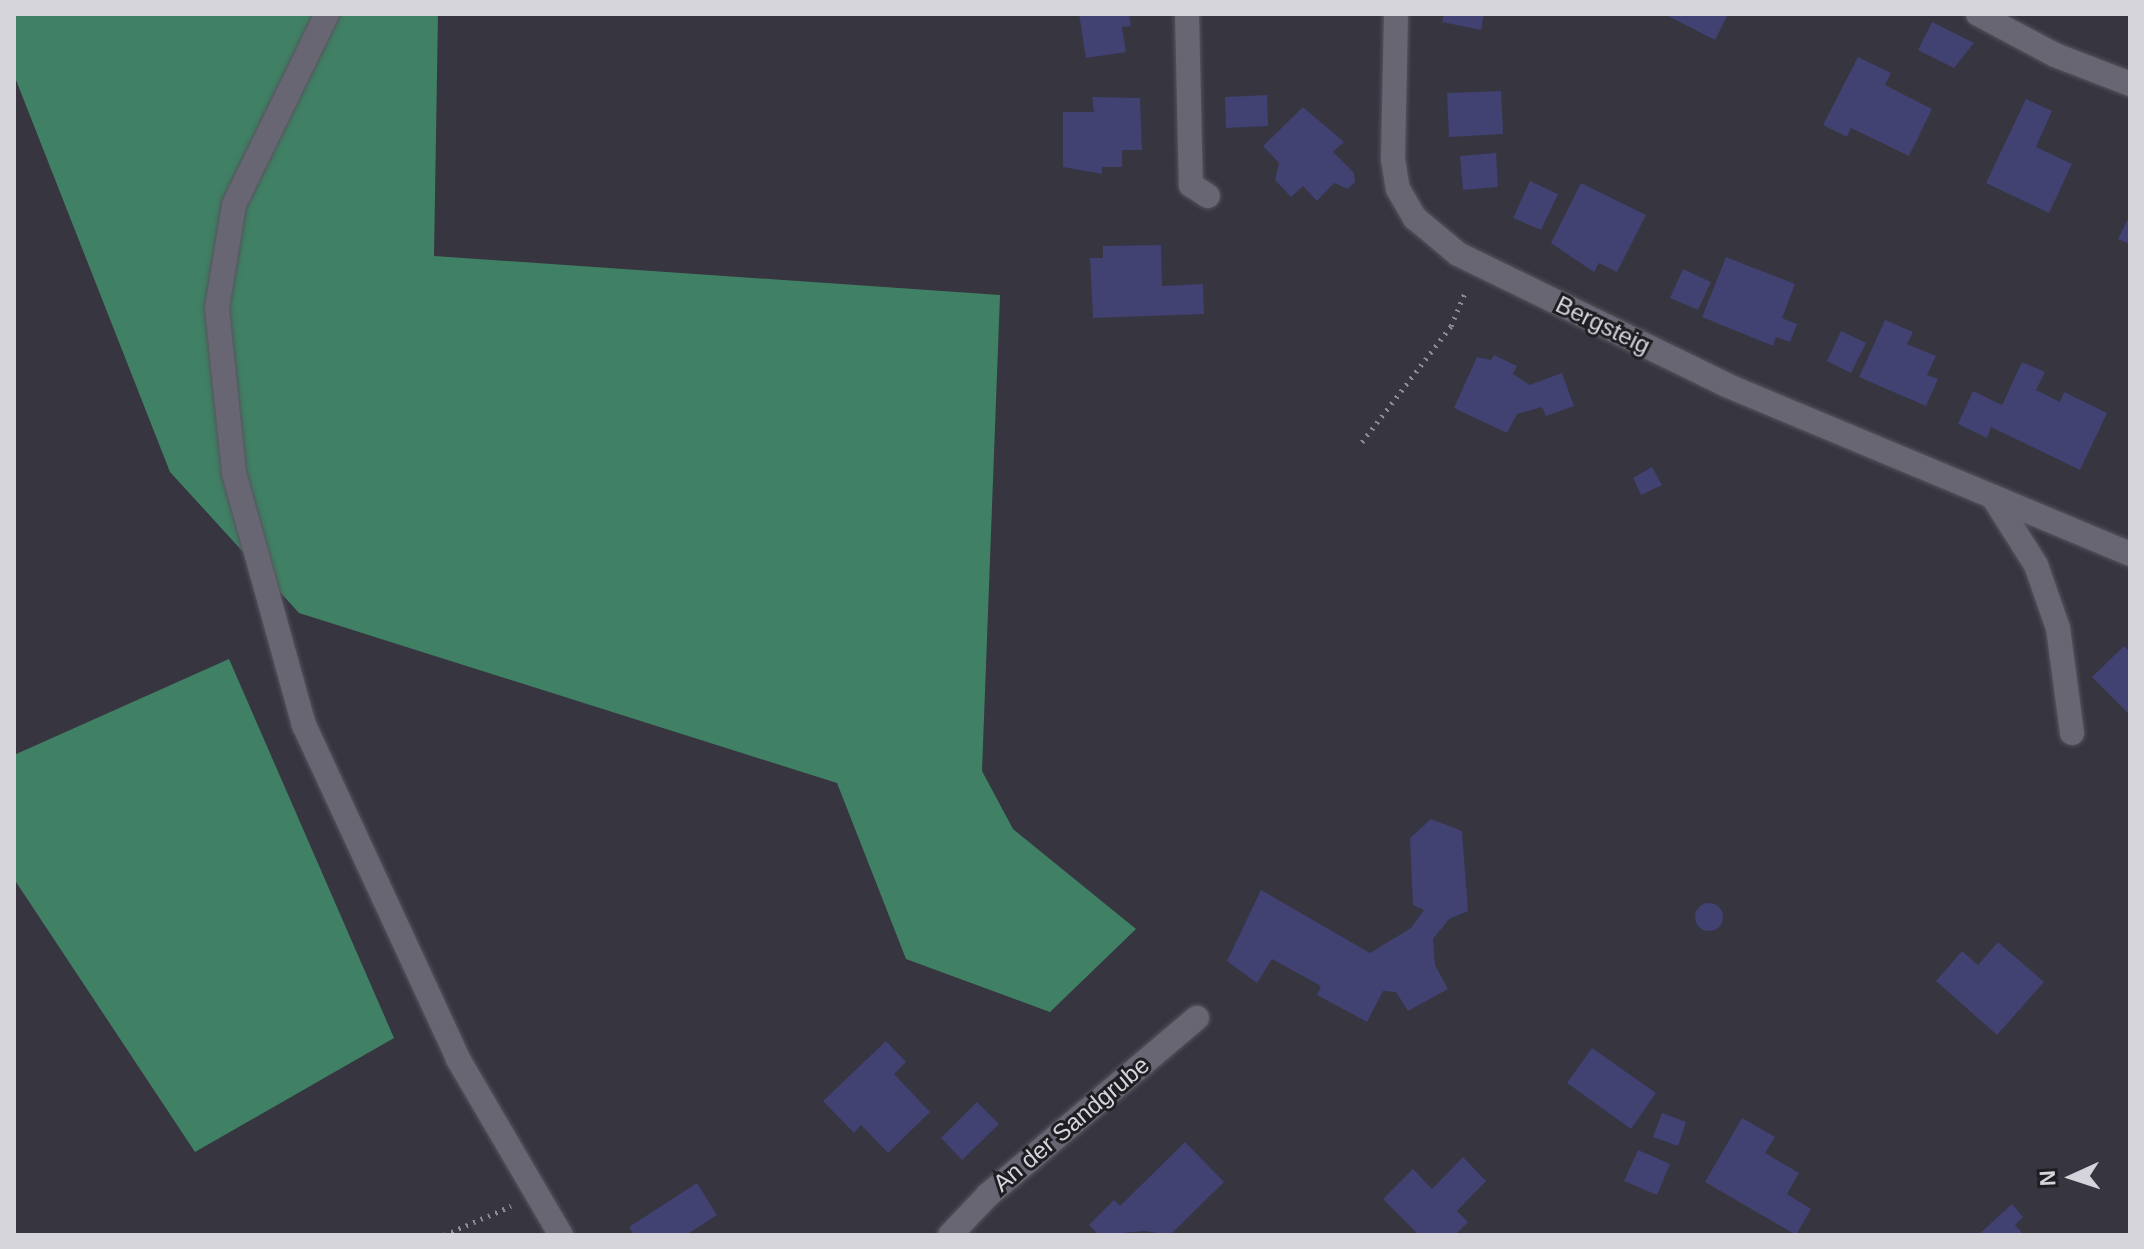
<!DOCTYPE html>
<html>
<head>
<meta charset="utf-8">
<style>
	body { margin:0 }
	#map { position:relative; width:2144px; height:1249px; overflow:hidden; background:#363540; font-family:Arial,sans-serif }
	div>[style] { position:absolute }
	.forest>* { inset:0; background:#408064 }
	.building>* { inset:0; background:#414172 }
	.round { border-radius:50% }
	.path>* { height:5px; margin-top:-2.5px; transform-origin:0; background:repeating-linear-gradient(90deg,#8d8c95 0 2px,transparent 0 8px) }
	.roads { filter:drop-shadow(0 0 2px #55545d) drop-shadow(0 0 2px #55545d) }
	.minor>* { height:24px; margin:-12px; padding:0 12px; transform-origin:12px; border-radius:12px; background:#676672 }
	span { translate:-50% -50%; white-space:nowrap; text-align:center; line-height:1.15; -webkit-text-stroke:6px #1e1d22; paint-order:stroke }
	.street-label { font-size:24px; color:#d5d4db }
	.frame { position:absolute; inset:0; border:16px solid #d5d4db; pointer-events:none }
	.north { position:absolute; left:2032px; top:1137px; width:80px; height:80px; -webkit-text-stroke:6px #1e1d22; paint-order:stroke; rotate:267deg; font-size:22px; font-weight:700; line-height:32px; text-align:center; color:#d5d4db }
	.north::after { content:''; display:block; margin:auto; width:28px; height:36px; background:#d5d4db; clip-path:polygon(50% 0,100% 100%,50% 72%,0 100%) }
</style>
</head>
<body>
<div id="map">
	<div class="forest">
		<i style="clip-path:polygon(14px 14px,438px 14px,434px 256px,1000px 295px,982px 771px,1013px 829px,1136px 929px,1050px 1012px,906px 959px,837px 783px,299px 613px,170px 472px,14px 75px)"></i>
		<i style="clip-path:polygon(229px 659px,394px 1038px,195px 1152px,14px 879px,14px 755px)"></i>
	</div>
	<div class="building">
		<i style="clip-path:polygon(1079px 14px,1129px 14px,1131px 26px,1122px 27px,1126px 52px,1086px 58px)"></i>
		<i style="clip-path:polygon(1444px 14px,1484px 14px,1481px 30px,1442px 22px)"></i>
		<i style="clip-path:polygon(1664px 14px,1728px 14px,1715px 40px)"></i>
		<i style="clip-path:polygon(1932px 22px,1974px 43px,1954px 68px,1918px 50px)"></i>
		<i style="clip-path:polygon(1858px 57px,1891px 73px,1885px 85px,1932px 109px,1909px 156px,1851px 128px,1847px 137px,1823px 125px)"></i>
		<i style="clip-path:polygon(1501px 91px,1503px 134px,1449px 137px,1447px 93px)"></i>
		<i style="clip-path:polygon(1267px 95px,1268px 126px,1226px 128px,1225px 97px)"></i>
		<i style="clip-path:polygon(1092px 97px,1140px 98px,1142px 150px,1122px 150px,1122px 167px,1102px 167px,1102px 174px,1063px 167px,1063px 112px,1094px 112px)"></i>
		<i style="clip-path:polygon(2026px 99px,2052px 111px,2036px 147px,2072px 164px,2049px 213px,1986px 183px)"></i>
		<i style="clip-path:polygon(1303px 107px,1344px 142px,1333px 152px,1354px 173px,1355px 182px,1348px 189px,1334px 183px,1317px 201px,1303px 186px,1291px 197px,1275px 180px,1279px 163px,1263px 146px)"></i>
		<i style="clip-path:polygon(1496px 153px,1498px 187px,1463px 190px,1460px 156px)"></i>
		<i style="clip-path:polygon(1530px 181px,1558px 194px,1541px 230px,1513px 218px)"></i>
		<i style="clip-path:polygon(1581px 183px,1646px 215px,1617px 272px,1599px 263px,1594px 272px,1551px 243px)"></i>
		<i style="clip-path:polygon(2130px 215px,2130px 244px,2118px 239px)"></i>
		<i style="clip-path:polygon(1161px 245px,1162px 286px,1203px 284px,1204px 314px,1093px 318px,1090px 258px,1103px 258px,1103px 246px)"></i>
		<i style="clip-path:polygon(1726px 257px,1795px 284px,1782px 318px,1797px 324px,1790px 342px,1776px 337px,1773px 346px,1702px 317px)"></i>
		<i style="clip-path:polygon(1683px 269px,1711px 282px,1698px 310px,1670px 298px)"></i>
		<i style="clip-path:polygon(1885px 320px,1913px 332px,1907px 344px,1936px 356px,1927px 375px,1938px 379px,1926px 406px,1859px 377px)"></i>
		<i style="clip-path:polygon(1841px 331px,1866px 343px,1851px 373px,1827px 361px)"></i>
		<i style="clip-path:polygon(1494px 355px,1517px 366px,1513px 374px,1530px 385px,1562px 373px,1574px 406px,1546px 416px,1542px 407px,1517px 414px,1507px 433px,1454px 408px,1477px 357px,1491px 360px)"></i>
		<i style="clip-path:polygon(2022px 362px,2045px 372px,2036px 390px,2060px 402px,2064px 392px,2107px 413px,2080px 470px,1991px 427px,1987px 438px,1958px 424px,1973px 391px,2002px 405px)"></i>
		<i style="clip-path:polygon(1652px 467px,1662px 485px,1641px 495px,1633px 478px)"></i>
		<i style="clip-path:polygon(2124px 646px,2130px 652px,2130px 715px,2092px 677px)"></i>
		<i style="clip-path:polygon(1431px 819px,1462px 831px,1468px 911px,1449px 919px,1433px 939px,1435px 965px,1448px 989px,1408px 1011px,1396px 992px,1383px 991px,1367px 1022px,1317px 995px,1321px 986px,1272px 959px,1257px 983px,1227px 961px,1261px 890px,1370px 953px,1411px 928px,1424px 910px,1413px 905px,1410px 838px)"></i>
		<i class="round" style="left:1695px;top:903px;width:28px;height:28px"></i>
		<i style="clip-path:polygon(1998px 942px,2044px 982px,1997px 1035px,1936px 981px,1962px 951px,1978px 965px)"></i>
		<i style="clip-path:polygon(886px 1041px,906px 1062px,894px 1074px,930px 1112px,888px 1153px,861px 1125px,854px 1133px,823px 1101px)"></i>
		<i style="clip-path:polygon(1592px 1048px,1656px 1093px,1631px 1129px,1567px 1083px)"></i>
		<i style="clip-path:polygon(977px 1102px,999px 1124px,962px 1160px,941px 1138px)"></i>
		<i style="clip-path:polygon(1662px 1113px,1686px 1122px,1678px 1146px,1653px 1137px)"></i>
		<i style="clip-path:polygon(1742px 1118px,1775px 1137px,1765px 1153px,1799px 1173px,1787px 1194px,1811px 1209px,1796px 1235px,1705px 1182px)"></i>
		<i style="clip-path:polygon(1185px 1142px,1224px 1182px,1170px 1235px,1145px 1231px,1099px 1235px,1089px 1225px,1114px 1200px,1120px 1206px)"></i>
		<i style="clip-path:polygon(1638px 1150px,1670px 1164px,1657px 1195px,1624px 1181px)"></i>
		<i style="clip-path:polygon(1463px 1157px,1486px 1181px,1457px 1211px,1468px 1222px,1455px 1235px,1419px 1235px,1383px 1199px,1413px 1169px,1432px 1189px)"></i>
		<i style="clip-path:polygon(697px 1183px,717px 1215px,686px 1235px,634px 1235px,629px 1227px)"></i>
		<i style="clip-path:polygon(2012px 1204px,2023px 1217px,2015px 1225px,2024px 1235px,1978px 1235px)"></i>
	</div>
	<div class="path">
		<i style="left:1362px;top:442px;width:146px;rotate:-52.5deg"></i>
		<i style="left:1451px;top:326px;width:39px;rotate:-67deg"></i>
		<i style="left:444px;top:1235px;width:73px;rotate:-23.4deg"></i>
	</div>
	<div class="roads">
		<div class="minor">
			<i style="left:327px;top:14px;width:212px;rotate:116deg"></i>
			<i style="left:234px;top:205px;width:104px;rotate:99.4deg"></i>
			<i style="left:217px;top:308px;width:166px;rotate:84.1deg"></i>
			<i style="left:234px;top:473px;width:262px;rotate:74.5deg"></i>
			<i style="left:304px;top:725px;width:368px;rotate:65.2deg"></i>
			<i style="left:458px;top:1059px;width:204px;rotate:59.7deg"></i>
			<i style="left:1187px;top:14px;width:171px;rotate:88.7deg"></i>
			<i style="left:1191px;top:185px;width:20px;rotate:33deg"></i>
			<i style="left:1396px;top:14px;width:145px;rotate:91.2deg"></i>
			<i style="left:1393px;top:159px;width:30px;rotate:81deg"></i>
			<i style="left:1398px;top:189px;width:34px;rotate:60deg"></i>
			<i style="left:1415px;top:218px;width:56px;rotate:39.9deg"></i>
			<i style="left:1458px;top:254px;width:298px;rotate:26deg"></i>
			<i style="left:1726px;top:385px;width:438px;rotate:22.7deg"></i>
			<i style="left:1978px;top:14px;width:87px;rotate:28deg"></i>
			<i style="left:2055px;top:55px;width:80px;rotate:21.1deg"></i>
			<i style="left:1993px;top:497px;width:80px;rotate:57.7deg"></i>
			<i style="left:2036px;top:565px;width:67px;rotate:70.8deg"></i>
			<i style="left:2058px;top:628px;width:106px;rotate:82.4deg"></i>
			<i style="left:950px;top:1235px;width:55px;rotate:-46.5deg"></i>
			<i style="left:988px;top:1195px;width:274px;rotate:-40.3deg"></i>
		</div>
	</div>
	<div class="street-label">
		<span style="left:1603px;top:325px;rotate:26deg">Bergsteig</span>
		<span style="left:1071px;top:1124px;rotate:-40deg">An der Sandgrube</span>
	</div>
	<div class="frame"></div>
	<div class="north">N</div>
</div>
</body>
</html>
